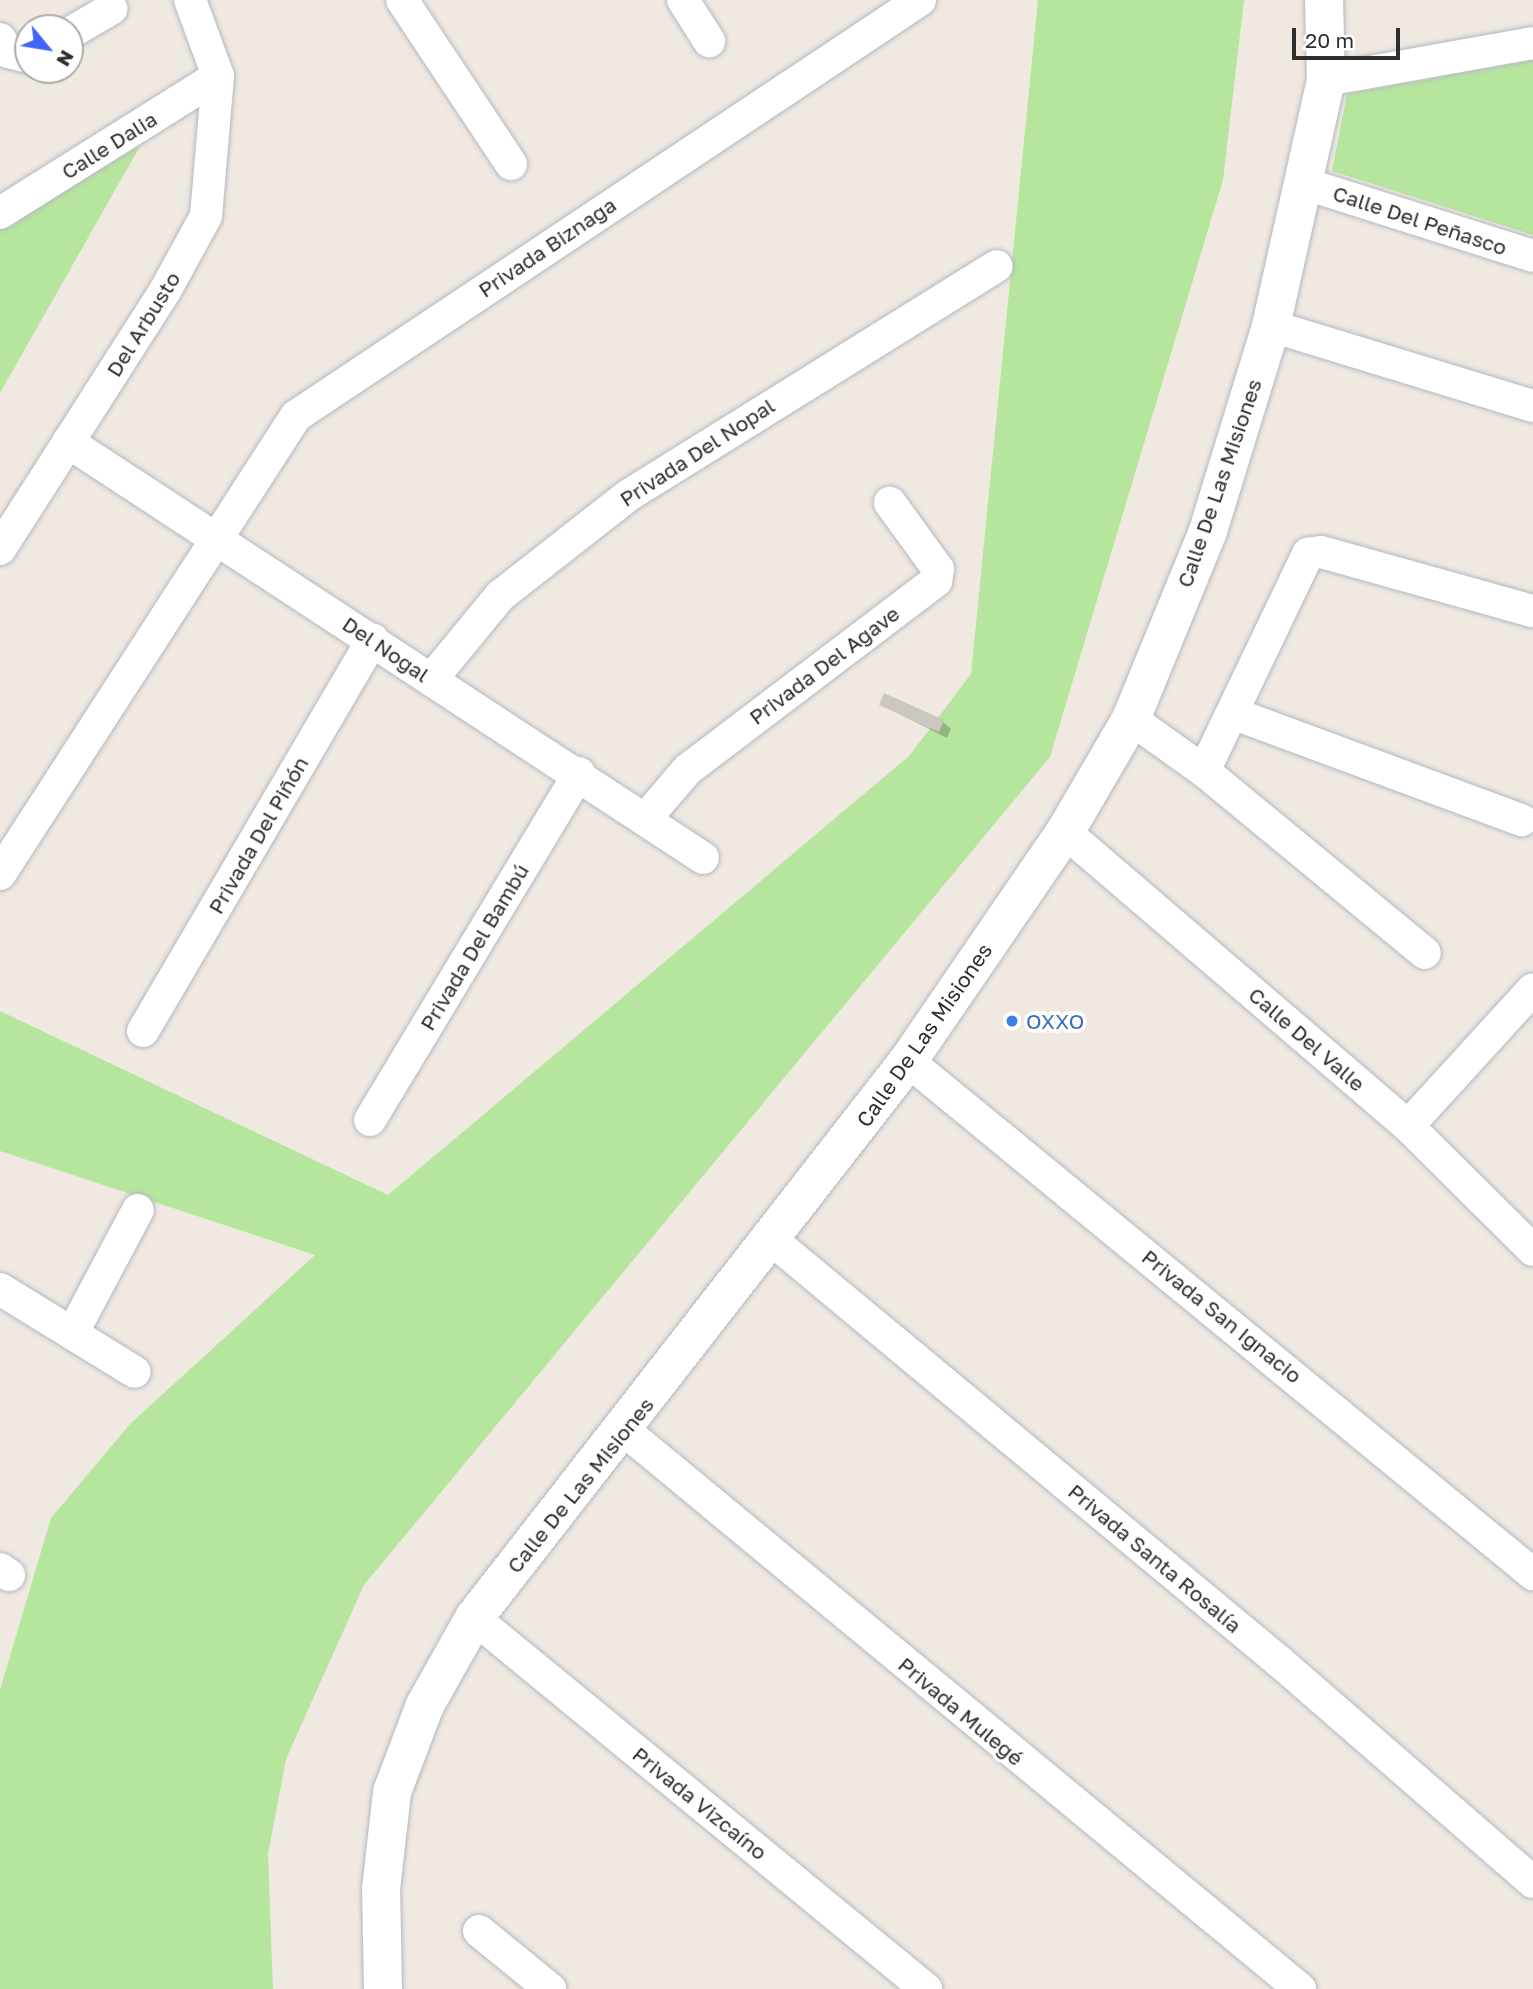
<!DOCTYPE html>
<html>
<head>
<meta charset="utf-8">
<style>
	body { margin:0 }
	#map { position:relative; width:1533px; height:1989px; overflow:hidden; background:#efe9e1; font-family:"Golos Text",sans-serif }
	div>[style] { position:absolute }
	.green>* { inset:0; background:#b6e59e }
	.shadow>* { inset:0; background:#0003 }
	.building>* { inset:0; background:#cbc7bf }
	.roads { filter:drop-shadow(0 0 2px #b4b7c1) drop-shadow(0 0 2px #b4b7c1) }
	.street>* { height:32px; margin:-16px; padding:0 16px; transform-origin:16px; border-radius:16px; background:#fff }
	.secondary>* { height:38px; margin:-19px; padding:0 19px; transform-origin:19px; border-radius:19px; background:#fff }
	.dots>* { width:19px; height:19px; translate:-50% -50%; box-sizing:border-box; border:4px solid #fff; border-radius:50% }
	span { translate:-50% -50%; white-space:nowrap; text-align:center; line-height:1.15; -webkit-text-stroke:7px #fff; paint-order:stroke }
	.street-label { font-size:21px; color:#2e2e2e }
	.shop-label { font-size:21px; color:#366cbe }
	.left { translate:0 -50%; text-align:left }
	.north { position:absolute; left:14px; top:14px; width:70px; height:70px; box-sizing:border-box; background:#fff; border:2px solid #ababab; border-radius:50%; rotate:120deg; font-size:19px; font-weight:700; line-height:28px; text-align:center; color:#2e2e2e }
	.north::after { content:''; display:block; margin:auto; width:24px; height:32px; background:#4264fb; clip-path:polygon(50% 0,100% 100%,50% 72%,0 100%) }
	.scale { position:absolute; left:1292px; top:28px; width:108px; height:32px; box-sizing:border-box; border:4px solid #2e2e2e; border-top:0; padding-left:9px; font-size:21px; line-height:24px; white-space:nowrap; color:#2e2e2e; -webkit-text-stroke:5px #fff; paint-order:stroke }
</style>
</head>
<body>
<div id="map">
	<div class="green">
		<i style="clip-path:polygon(1038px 0,1244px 0,1223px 180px,1050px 757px,364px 1585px,286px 1759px,268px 1854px,273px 1989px,0 1989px,0 1690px,51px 1518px,130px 1424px,315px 1255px,0 1151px,0 1011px,388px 1195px,909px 756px,971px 674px)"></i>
		<i style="clip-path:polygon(1533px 60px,1533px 235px,1332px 171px,1347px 94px)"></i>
		<i style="clip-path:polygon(152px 125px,0 393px,0 228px)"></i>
	</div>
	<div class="shadow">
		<i style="clip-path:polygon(881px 705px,943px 722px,951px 729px,947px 738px)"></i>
	</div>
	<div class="building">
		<i style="clip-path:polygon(884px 693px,944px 720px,939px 732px,879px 705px)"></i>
	</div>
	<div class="roads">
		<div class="street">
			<i style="left:402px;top:0;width:197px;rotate:56.4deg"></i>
			<i style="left:683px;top:0;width:49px;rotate:57.6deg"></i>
			<i style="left:70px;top:33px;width:48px;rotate:-30.3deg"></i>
			<i style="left:0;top:39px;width:15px;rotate:58deg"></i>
			<i style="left:8px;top:52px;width:21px;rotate:14deg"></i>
			<i style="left:1326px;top:80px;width:210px;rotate:-10.1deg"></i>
			<i style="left:1306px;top:184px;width:238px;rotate:17.6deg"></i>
			<i style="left:0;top:213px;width:257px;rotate:-32.1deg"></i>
			<i style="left:1271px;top:326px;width:274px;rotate:17deg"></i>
			<i style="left:68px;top:442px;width:759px;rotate:33.23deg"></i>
			<i style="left:0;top:549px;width:306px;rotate:-57.4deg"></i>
			<i style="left:165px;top:291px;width:85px;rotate:-61.3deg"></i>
			<i style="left:206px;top:216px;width:141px;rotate:-85.1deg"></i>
			<i style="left:218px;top:76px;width:81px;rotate:-110.2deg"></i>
			<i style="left:431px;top:680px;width:109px;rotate:-50.6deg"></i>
			<i style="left:500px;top:596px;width:164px;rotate:-38.1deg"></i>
			<i style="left:629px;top:495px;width:433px;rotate:-31.9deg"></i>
			<i style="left:1232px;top:713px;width:309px;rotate:20.3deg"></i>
			<i style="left:1131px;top:719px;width:90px;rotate:35.5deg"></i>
			<i style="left:1204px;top:771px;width:286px;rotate:39.5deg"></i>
			<i style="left:1204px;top:771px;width:241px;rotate:-64.4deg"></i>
			<i style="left:1308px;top:554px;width:13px;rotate:-9deg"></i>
			<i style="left:1321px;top:552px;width:220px;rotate:15.6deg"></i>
			<i style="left:647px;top:817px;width:62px;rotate:-49.6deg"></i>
			<i style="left:687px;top:770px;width:313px;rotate:-37.2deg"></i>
			<i style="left:936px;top:581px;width:12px;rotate:-81deg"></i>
			<i style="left:938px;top:569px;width:82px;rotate:-126deg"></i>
			<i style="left:1065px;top:832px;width:452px;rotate:40.6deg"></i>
			<i style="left:1408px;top:1126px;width:176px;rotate:44.8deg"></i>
			<i style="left:0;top:874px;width:545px;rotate:-57.13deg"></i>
			<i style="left:296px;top:416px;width:750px;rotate:-33.69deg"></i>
			<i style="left:143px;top:1031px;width:454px;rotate:-59.6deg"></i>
			<i style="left:908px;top:1061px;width:809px;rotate:39.38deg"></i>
			<i style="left:370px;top:1120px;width:405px;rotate:-58.9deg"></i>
			<i style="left:1408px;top:1126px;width:185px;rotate:-47.6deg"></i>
			<i style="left:772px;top:1240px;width:662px;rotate:39.73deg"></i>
			<i style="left:1281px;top:1663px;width:334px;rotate:41deg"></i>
			<i style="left:0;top:1289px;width:158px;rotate:31.6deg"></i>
			<i style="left:73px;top:1332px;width:138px;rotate:-62deg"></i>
			<i style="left:625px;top:1431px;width:876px;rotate:39.58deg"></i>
			<i style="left:0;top:1569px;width:11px;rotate:34deg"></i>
			<i style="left:474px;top:1618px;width:585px;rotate:39.38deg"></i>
			<i style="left:479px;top:1931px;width:92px;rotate:39.2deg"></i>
		</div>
		<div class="secondary">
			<i style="left:383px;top:1989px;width:100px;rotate:-91.1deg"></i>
			<i style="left:381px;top:1889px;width:98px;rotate:-83.5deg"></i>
			<i style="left:392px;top:1792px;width:93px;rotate:-69.2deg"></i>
			<i style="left:425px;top:1705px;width:100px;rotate:-60.6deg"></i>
			<i style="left:474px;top:1618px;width:706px;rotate:-52.08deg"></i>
			<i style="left:908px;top:1061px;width:278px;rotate:-55.6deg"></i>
			<i style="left:1065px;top:832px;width:131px;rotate:-59.7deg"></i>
			<i style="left:1131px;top:719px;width:203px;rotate:-67.7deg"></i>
			<i style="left:1208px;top:531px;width:214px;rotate:-72.9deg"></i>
			<i style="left:1271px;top:326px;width:252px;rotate:-77.4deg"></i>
			<i style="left:1326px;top:80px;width:80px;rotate:-91.4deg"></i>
		</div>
	</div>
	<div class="dots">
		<i style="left:1012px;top:1021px;background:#3f7fe0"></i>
	</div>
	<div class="street-label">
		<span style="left:109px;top:145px;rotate:-32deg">Calle Dalia</span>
		<span style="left:1420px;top:220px;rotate:18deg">Calle Del Peñasco</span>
		<span style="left:547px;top:247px;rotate:-34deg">Privada Biznaga</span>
		<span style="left:143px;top:324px;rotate:-58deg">Del Arbusto</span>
		<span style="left:697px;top:452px;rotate:-33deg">Privada Del Nopal</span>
		<span style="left:1219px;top:483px;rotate:-71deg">Calle De Las Misiones</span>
		<span style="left:386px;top:649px;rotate:34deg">Del Nogal</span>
		<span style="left:824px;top:665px;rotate:-37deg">Privada Del Agave</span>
		<span style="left:258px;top:835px;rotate:-60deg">Privada Del Piñón</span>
		<span style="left:474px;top:947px;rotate:-59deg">Privada Del Bambú</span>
		<span style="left:924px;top:1035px;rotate:-55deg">Calle De Las Misiones</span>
		<span style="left:1307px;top:1039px;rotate:41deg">Calle Del Valle</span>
		<span style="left:1222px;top:1316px;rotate:39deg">Privada San Ignacio</span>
		<span style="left:580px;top:1485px;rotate:-51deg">Calle De Las Misiones</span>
		<span style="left:1155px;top:1558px;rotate:40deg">Privada Santa Rosalía</span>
		<span style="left:961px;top:1711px;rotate:40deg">Privada Mulegé</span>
		<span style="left:700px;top:1803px;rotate:39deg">Privada Vizcaíno</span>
	</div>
	<div class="shop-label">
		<span class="left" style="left:1026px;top:1021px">OXXO</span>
	</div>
	<div class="north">N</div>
	<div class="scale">20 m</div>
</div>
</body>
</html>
